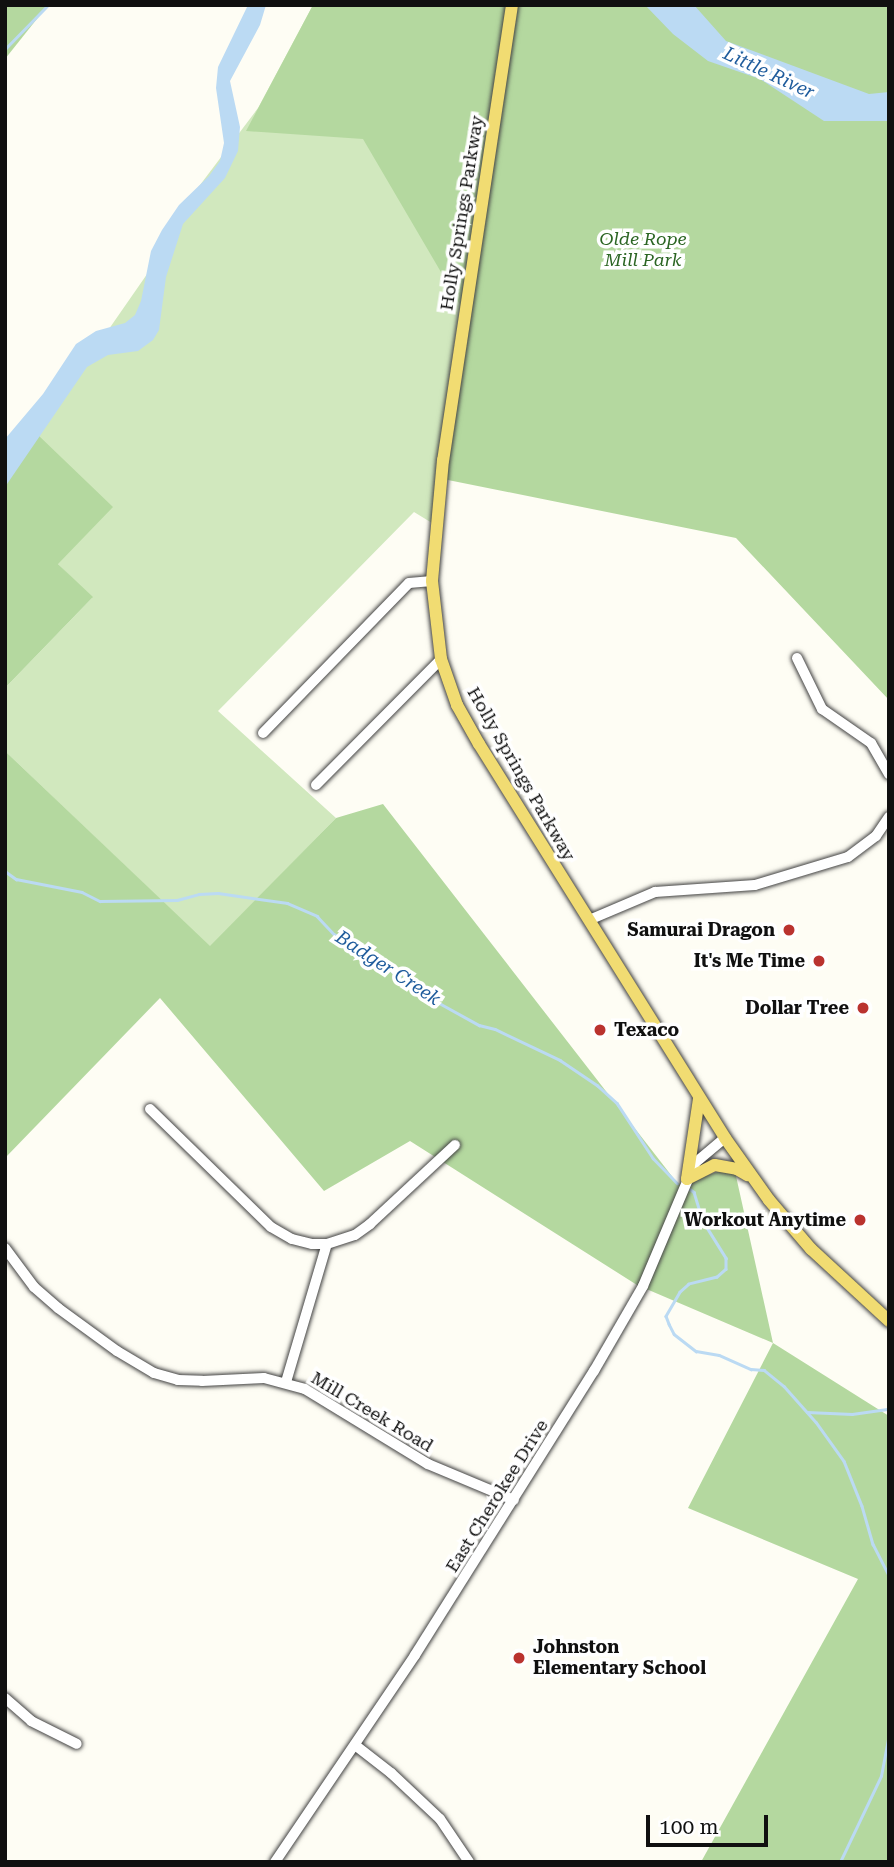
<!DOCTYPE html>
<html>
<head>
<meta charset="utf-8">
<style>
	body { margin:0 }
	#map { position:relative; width:894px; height:1867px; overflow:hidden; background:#fefdf4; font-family:"Roboto Serif",serif }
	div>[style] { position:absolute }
	.green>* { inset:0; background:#d1e8be }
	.forest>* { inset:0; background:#b4d89f }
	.water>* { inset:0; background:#bbdaf3 }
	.stream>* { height:2.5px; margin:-1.25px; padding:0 1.25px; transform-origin:1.25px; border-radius:1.25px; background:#bbdaf3 }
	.roads { filter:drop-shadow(0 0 2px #434343) drop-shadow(0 0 2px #434343) }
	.minor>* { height:10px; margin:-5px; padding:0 5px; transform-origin:5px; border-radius:5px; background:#fff }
	.major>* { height:12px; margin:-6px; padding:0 6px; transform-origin:6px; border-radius:6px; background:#f1dc72 }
	.dots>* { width:19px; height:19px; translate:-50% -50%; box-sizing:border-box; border:4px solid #fff; border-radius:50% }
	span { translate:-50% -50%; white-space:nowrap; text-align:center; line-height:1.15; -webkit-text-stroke:7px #fff; paint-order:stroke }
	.street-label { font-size:18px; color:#101010 }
	.park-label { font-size:18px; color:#2b6523; font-style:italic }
	.poi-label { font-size:18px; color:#101010; font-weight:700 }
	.right { translate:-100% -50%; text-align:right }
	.left { translate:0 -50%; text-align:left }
	.water-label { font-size:19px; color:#1f5c9c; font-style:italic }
	.frame { position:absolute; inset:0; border:7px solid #101010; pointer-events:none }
	.scale { position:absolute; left:646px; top:1815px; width:122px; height:32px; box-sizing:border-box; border:4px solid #101010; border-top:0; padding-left:9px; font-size:21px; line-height:24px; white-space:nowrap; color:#101010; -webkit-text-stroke:5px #fff; paint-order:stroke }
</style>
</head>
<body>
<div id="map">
	<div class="green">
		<i style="clip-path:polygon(313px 5px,889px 5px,731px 514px,459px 467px,436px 490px,432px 523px,414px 512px,218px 711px,336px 818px,210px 947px,5px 751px,5px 688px,92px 598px,58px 564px,36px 434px,152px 267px,154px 246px,258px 108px)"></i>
	</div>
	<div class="forest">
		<i style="clip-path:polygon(5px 5px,48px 5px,5px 59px)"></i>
		<i style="clip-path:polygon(313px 5px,889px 5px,889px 700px,736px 538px,438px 478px,462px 308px,363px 139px,246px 131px)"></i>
		<i style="clip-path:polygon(37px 434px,113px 507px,58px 564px,93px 597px,5px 688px,5px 451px)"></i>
		<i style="clip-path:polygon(5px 751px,210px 946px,336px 818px,383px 804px,678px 1184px,734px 1167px,773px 1343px,889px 1416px,889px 1862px,701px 1862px,858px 1579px,688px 1508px,773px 1343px,637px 1285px,410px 1141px,324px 1191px,160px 998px,5px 1158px)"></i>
	</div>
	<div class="water">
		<i style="clip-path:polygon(248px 5px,266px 5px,260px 25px,230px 81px,240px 127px,238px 151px,225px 178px,183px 224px,166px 277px,159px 330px,153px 340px,138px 351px,108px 355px,87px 367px,5px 487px,5px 439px,43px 394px,76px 344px,96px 331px,125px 323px,135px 315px,141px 301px,151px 251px,162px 230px,179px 205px,209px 176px,220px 161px,224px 143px,216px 88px,218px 67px)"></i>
		<i style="clip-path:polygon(645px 5px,694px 5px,726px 41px,869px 94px,889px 92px,889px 121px,824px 121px,760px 79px,708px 61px,673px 34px)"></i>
	</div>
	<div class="stream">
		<i style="left:5px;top:49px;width:62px;rotate:-45.7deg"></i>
		<i style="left:5px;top:871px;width:14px;rotate:36deg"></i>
		<i style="left:16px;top:879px;width:67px;rotate:11.1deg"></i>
		<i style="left:82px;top:892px;width:20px;rotate:27deg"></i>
		<i style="left:100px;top:901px;width:77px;rotate:-0.7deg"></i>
		<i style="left:177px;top:900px;width:23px;rotate:-15deg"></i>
		<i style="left:199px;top:894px;width:19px;rotate:-3deg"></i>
		<i style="left:218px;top:893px;width:70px;rotate:8.2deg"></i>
		<i style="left:287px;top:903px;width:33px;rotate:23deg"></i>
		<i style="left:317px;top:916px;width:25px;rotate:47deg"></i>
		<i style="left:334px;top:934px;width:50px;rotate:30.2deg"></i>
		<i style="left:377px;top:959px;width:41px;rotate:39.1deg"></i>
		<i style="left:409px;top:985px;width:27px;rotate:31deg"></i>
		<i style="left:432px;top:999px;width:54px;rotate:29deg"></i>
		<i style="left:479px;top:1025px;width:16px;rotate:14deg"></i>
		<i style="left:495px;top:1029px;width:72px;rotate:25.5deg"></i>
		<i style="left:560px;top:1060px;width:45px;rotate:34deg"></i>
		<i style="left:597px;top:1085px;width:27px;rotate:42deg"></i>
		<i style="left:617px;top:1103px;width:66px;rotate:56.8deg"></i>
		<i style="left:653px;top:1158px;width:35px;rotate:46deg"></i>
		<i style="left:690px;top:1189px;width:5px;rotate:37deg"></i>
		<i style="left:694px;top:1192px;width:30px;rotate:73deg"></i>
		<i style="left:703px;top:1221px;width:44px;rotate:58.1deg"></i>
		<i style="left:726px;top:1258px;width:11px;rotate:90deg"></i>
		<i style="left:726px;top:1269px;width:12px;rotate:138deg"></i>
		<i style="left:717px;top:1277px;width:29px;rotate:166deg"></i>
		<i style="left:689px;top:1284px;width:12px;rotate:138deg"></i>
		<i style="left:680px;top:1292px;width:28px;rotate:120deg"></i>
		<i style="left:666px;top:1316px;width:9px;rotate:69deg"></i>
		<i style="left:669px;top:1324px;width:11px;rotate:63deg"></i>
		<i style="left:674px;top:1334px;width:28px;rotate:38deg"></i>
		<i style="left:696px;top:1351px;width:23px;rotate:10deg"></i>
		<i style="left:719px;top:1355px;width:35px;rotate:24deg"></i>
		<i style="left:751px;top:1369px;width:13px;rotate:4deg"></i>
		<i style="left:764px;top:1370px;width:26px;rotate:39deg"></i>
		<i style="left:784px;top:1386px;width:48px;rotate:48.4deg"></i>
		<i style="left:816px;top:1422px;width:48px;rotate:54.3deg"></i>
		<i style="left:844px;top:1461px;width:48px;rotate:68.2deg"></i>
		<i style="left:862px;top:1506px;width:40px;rotate:74deg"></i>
		<i style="left:873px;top:1544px;width:36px;rotate:63deg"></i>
		<i style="left:807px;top:1412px;width:45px;rotate:2.5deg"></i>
		<i style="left:852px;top:1414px;width:37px;rotate:-8deg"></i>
		<i style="left:840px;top:1862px;width:95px;rotate:-64.5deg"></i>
		<i style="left:881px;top:1776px;width:43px;rotate:-79.2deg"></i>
	</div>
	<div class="roads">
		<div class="minor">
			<i style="left:797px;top:658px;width:57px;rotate:63.9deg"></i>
			<i style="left:822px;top:709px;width:60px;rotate:34.8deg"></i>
			<i style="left:871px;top:743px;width:36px;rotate:60deg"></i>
			<i style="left:263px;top:733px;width:209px;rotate:-45.8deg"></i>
			<i style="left:409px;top:583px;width:23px;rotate:-5deg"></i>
			<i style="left:316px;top:785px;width:177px;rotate:-45.2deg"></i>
			<i style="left:589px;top:920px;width:72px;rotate:-23deg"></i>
			<i style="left:655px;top:892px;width:100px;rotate:-4deg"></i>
			<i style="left:755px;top:885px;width:97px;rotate:-16.8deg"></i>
			<i style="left:848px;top:857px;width:35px;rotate:-37deg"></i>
			<i style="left:876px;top:836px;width:23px;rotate:-56deg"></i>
			<i style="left:150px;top:1109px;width:169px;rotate:44.3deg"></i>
			<i style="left:271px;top:1227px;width:24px;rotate:30deg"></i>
			<i style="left:292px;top:1239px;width:21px;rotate:14deg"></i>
			<i style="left:312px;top:1244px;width:15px"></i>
			<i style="left:5px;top:1248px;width:49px;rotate:53.4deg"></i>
			<i style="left:34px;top:1287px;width:32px;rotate:41deg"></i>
			<i style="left:58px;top:1308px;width:73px;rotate:36.1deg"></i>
			<i style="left:117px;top:1351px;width:43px;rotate:30.7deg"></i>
			<i style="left:154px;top:1373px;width:25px;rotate:16deg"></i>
			<i style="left:178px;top:1380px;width:24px;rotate:2deg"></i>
			<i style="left:202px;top:1381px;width:62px;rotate:-2.8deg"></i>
			<i style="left:264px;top:1378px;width:42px;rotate:15deg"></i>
			<i style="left:305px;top:1389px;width:144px;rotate:31.4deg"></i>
			<i style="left:428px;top:1464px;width:93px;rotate:22.7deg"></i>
			<i style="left:286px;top:1382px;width:144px;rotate:-73.5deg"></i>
			<i style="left:327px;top:1244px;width:29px;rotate:-18deg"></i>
			<i style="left:355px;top:1235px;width:19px;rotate:-36deg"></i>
			<i style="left:370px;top:1224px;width:116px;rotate:-42.9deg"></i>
			<i style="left:5px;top:1698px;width:35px;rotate:41deg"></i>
			<i style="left:31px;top:1721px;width:51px;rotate:26.6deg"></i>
			<i style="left:355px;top:1745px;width:46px;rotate:37.9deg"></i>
			<i style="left:391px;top:1773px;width:67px;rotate:43.2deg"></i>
			<i style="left:440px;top:1819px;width:52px;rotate:56deg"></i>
			<i style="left:275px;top:1862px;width:250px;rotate:-55.9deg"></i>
			<i style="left:415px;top:1655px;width:336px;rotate:-57.8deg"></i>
			<i style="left:594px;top:1371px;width:98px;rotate:-60deg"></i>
			<i style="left:643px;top:1286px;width:134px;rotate:-67.1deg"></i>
			<i style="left:695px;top:1163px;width:39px;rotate:-40deg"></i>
		</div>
		<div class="major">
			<i style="left:512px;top:5px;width:460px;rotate:98.6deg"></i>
			<i style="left:443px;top:460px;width:121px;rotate:95.2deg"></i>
			<i style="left:432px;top:581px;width:79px;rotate:83.4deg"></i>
			<i style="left:441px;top:659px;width:49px;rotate:70.8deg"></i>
			<i style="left:457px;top:705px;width:45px;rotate:60.6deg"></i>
			<i style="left:479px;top:744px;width:464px;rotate:58deg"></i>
			<i style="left:725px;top:1138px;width:76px;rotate:54.6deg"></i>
			<i style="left:769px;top:1200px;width:65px;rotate:49.4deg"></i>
			<i style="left:811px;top:1249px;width:106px;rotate:42.7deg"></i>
			<i style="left:687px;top:1179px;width:81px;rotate:-81.5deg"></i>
			<i style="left:687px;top:1179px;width:31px;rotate:-27deg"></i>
			<i style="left:715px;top:1165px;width:22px;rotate:10deg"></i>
			<i style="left:737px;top:1169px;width:12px;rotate:31deg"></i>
		</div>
	</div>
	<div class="dots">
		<i style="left:789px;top:930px;background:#ba332f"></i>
		<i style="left:819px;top:961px;background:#ba332f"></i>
		<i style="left:863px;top:1008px;background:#ba332f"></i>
		<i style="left:600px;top:1030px;background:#ba332f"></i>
		<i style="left:860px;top:1220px;background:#ba332f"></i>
		<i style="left:519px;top:1658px;background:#ba332f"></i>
	</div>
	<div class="street-label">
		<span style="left:462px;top:213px;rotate:-81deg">Holly Springs Parkway</span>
		<span style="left:521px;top:774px;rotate:60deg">Holly Springs Parkway</span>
		<span style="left:372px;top:1412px;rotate:31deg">Mill Creek Road</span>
		<span style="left:497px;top:1496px;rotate:-58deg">East Cherokee Drive</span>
	</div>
	<div class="park-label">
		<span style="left:643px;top:250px">Olde Rope<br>Mill Park</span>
	</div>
	<div class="poi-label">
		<span class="right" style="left:775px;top:930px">Samurai Dragon</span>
		<span class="right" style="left:805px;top:961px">It's Me Time</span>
		<span class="right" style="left:849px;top:1008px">Dollar Tree</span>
		<span class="left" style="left:614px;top:1030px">Texaco</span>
		<span class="right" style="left:846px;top:1220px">Workout Anytime</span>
		<span class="left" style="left:533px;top:1658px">Johnston<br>Elementary School</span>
	</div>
	<div class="water-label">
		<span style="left:769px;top:73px;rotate:25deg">Little River</span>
		<span style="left:388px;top:968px;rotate:33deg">Badger Creek</span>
	</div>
	<div class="frame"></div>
	<div class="scale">100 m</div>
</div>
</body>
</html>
